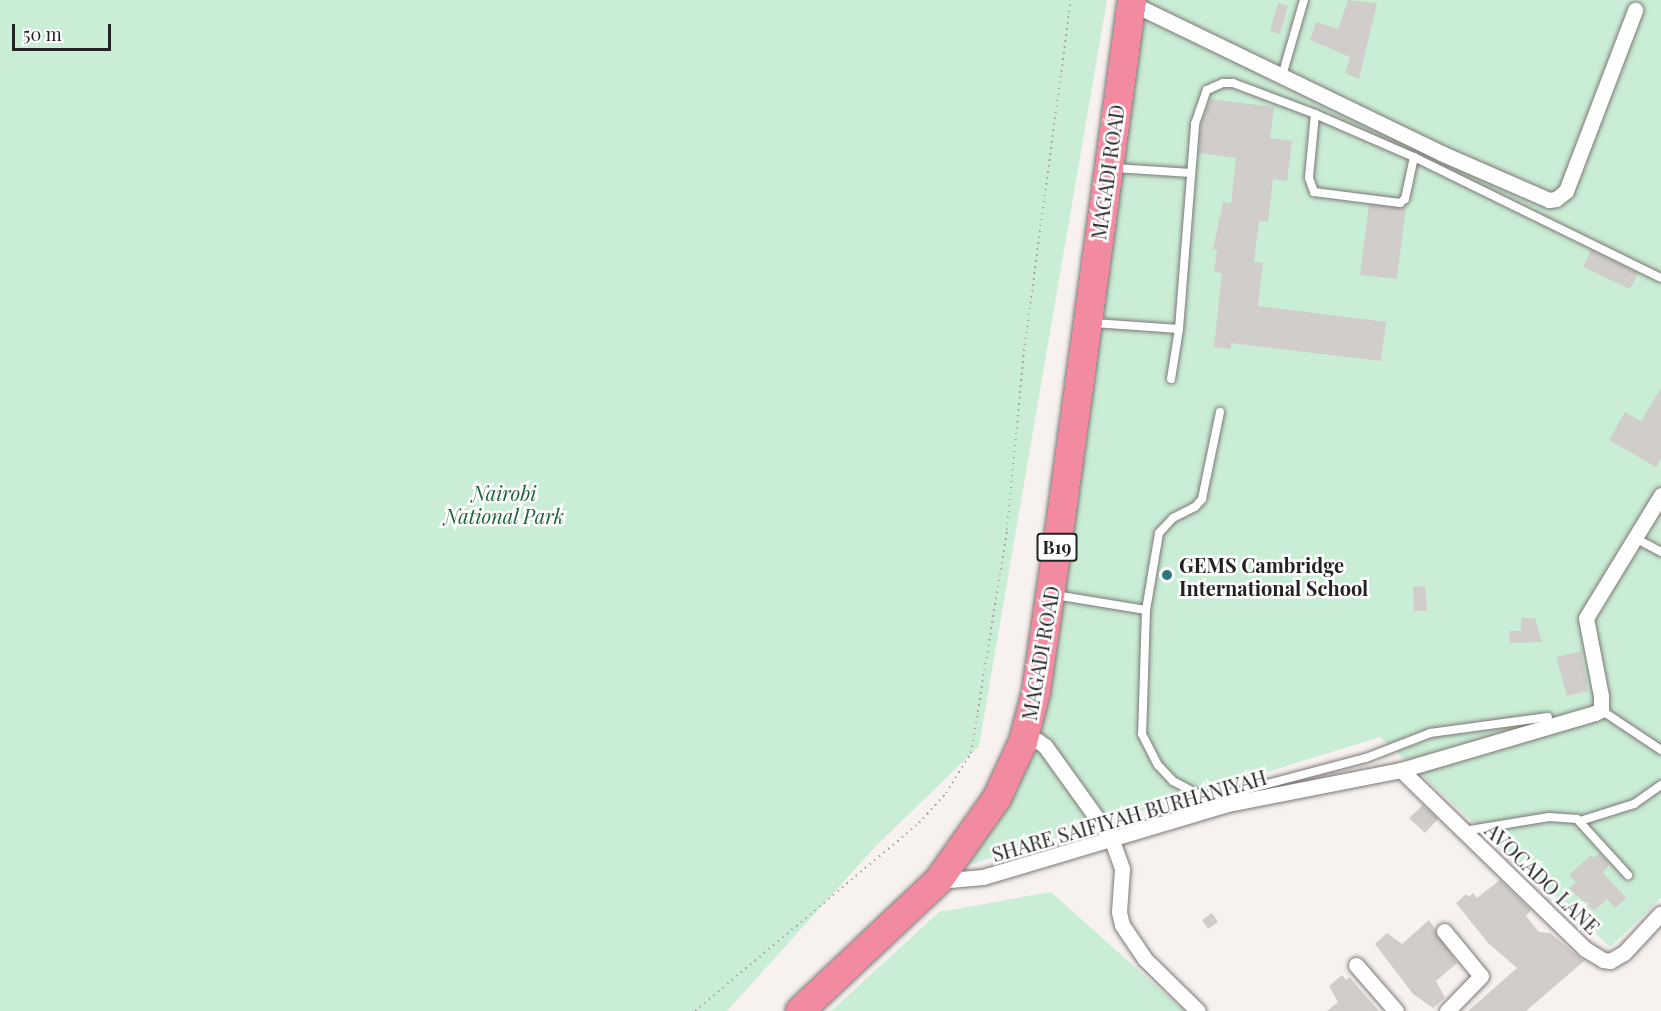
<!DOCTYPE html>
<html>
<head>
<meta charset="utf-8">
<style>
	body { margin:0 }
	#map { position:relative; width:1661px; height:1011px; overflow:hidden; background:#f7f2f0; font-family:"Playfair Display",serif }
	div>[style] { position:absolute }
	.green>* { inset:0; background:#caedd5 }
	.building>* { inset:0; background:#d1cdcb }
	.path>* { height:2px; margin-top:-1px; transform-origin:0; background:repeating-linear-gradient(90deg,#a8a4a2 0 1.5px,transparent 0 6px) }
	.roads { filter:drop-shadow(0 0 2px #7d7876) drop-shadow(0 0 2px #7d7876) }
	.lane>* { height:8px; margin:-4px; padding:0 4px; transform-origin:4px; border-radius:4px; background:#fff }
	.street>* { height:15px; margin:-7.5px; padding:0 7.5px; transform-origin:7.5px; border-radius:7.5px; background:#fff }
	.highway>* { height:28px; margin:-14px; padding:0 14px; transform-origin:14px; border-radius:14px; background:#f28aa0 }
	.dots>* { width:16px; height:16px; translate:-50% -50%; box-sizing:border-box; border:3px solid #fff; border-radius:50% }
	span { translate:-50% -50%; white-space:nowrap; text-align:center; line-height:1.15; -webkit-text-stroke:5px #fff; paint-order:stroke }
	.shield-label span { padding:2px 4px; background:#fff; border:2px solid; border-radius:4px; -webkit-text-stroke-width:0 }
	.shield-label { font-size:18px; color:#252322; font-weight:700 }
	.street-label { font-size:20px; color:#252322 }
	.park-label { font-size:20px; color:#1e633e; font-style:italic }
	.poi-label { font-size:20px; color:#252322; font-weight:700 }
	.left { translate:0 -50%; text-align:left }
	.scale { position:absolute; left:12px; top:24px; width:99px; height:27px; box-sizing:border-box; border:3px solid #252322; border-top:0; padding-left:8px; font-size:18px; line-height:21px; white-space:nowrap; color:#252322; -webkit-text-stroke:4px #fff; paint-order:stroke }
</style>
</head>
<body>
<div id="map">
	<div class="green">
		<i style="clip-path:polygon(0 0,1107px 0,979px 746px,874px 848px,727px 1011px,0 1011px)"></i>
		<i style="clip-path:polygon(1145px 0,1661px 0,1661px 898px,1610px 947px,1380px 737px,962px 867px,1021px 776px)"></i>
		<i style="clip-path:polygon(1051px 892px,1184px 1011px,831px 1011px,939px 912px)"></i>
	</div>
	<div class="building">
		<i style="clip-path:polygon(1348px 0,1377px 3px,1359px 79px,1345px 73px,1350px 57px,1310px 40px,1316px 22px,1338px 29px)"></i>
		<i style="clip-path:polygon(1278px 3px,1288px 6px,1280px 34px,1270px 31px)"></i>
		<i style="clip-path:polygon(1210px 99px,1274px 107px,1270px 138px,1292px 141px,1287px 181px,1273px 179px,1268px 222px,1259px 221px,1254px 262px,1263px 263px,1258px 306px,1386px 322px,1381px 361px,1231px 343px,1231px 349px,1214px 347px,1222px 273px,1214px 272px,1217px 250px,1213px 249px,1223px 202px,1231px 203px,1236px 158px,1199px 153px,1201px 125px)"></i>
		<i style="clip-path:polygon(1369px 205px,1406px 207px,1397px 279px,1360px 275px)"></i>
		<i style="clip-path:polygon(1591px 250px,1638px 273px,1630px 289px,1583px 267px)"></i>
		<i style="clip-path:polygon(1661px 388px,1661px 458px,1656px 467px,1609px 440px,1625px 412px,1641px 421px)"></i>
		<i style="clip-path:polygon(1425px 586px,1427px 611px,1414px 611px,1413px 587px)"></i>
		<i style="clip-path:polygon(1521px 618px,1535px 618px,1542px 642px,1510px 643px,1509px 631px,1521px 631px)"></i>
		<i style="clip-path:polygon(1581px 651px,1588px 691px,1567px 696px,1556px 657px)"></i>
		<i style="clip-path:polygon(1423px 805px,1438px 819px,1425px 833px,1409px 818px)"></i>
		<i style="clip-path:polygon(1600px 853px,1609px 864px,1603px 873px,1626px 898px,1615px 908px,1607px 899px,1594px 911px,1569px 888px,1576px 882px,1569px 875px,1591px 855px,1594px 858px)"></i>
		<i style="clip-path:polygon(1500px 880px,1531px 910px,1526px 916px,1539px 932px,1550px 933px,1584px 961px,1526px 1011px,1468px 1011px,1517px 968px,1488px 943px,1456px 903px,1466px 894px,1469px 897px,1473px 893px,1477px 898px)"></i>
		<i style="clip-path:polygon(1212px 913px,1218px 922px,1208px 929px,1202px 920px)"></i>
		<i style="clip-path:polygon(1429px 920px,1457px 963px,1436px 981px,1445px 998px,1433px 1008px,1413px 994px,1375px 944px,1387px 933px,1402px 944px)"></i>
		<i style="clip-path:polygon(1342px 975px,1346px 980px,1349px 977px,1379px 1011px,1327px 1011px,1338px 1002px,1329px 986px)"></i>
	</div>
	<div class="path">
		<i style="left:695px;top:1011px;width:292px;rotate:-40deg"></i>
		<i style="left:919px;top:823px;width:40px;rotate:-48deg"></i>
		<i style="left:946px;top:793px;width:47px;rotate:-58deg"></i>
		<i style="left:971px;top:753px;width:226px;rotate:-80.8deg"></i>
		<i style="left:1007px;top:530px;width:180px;rotate:-84.6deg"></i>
		<i style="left:1024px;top:351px;width:354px;rotate:-82.4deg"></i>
	</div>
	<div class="roads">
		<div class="lane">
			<i style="left:1282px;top:76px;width:79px;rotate:-73.9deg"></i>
			<i style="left:1315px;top:114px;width:64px;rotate:95.4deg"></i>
			<i style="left:1309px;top:178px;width:15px;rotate:70deg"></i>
			<i style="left:1314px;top:192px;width:87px;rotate:7.3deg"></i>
			<i style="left:1400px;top:203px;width:6px;rotate:-39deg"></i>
			<i style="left:1405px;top:199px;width:43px;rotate:-77.9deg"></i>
			<i style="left:1115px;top:168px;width:76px;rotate:3.8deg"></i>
			<i style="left:1094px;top:323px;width:85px;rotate:4deg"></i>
			<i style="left:1171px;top:379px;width:51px;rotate:-80.9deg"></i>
			<i style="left:1179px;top:329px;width:206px;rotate:-85.5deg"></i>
			<i style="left:1195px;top:124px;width:36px;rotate:-71deg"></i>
			<i style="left:1207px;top:90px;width:17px;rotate:-24deg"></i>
			<i style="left:1223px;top:83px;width:10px"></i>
			<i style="left:1233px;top:83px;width:88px;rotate:20.7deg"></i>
			<i style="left:1315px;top:114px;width:108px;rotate:23.5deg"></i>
			<i style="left:1414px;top:157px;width:275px;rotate:26.1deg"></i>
			<i style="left:1635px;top:538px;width:30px;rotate:28deg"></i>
			<i style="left:1055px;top:595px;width:92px;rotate:9.4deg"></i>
			<i style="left:1146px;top:610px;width:78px;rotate:-80.4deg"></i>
			<i style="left:1159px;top:533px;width:21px;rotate:-47deg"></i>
			<i style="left:1173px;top:518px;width:25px;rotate:-27deg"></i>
			<i style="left:1195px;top:507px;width:11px;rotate:-49deg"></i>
			<i style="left:1202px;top:499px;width:89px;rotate:-78.3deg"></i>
			<i style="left:1146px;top:610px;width:124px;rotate:91.8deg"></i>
			<i style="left:1142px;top:734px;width:35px;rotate:63deg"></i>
			<i style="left:1158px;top:765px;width:22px;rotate:47deg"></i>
			<i style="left:1173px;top:781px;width:32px;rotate:28deg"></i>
			<i style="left:1201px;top:796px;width:17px;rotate:3deg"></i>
			<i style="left:1218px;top:797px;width:153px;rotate:-14.8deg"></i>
			<i style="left:1366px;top:758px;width:69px;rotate:-21.3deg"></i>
			<i style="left:1430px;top:733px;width:119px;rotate:-7.7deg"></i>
			<i style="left:1601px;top:710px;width:72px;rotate:33.7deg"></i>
			<i style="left:1580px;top:821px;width:57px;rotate:-17.5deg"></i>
			<i style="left:1634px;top:804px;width:33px;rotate:-35deg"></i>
			<i style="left:1464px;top:831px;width:86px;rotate:-9.4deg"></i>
			<i style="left:1549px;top:817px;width:28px;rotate:4deg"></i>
			<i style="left:1577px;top:819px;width:76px;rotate:47.7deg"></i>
		</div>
		<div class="street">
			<i style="left:1131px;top:3px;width:344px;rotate:25.8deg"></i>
			<i style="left:1441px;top:153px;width:118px;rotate:23.5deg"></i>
			<i style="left:1549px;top:200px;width:7px;rotate:-8deg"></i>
			<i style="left:1556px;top:199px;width:13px;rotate:-39deg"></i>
			<i style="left:1566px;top:191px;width:194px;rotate:-69.1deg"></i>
			<i style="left:1023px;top:742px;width:15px;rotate:-4deg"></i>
			<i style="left:1038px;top:741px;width:9px;rotate:36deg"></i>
			<i style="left:1045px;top:746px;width:113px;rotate:54.3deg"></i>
			<i style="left:1111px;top:838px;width:33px;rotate:70deg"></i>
			<i style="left:1122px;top:869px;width:43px;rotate:94deg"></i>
			<i style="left:1119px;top:912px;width:13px;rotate:77deg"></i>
			<i style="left:1122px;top:925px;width:41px;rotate:55.9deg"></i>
			<i style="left:1145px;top:959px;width:74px;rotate:44.5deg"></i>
			<i style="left:1401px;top:770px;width:257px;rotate:44.2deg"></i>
			<i style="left:1585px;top:949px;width:21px;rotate:31deg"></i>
			<i style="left:1603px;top:960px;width:7px;rotate:8deg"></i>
			<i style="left:1610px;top:961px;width:16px;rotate:-30deg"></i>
			<i style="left:1624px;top:953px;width:54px;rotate:-47.2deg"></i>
			<i style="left:938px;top:881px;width:45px;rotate:-5.1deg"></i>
			<i style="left:983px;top:877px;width:256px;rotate:-16.6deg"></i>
			<i style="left:1228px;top:804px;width:176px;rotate:-11.1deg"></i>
			<i style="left:1401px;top:770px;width:202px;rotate:-16.4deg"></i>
			<i style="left:1595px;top:713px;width:7px;rotate:-27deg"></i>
			<i style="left:1601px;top:710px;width:14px;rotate:-90deg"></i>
			<i style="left:1601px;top:696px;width:79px;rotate:-100.9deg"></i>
			<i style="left:1586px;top:618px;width:144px;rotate:-58.6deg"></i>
			<i style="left:1444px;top:931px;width:58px;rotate:50.6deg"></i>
			<i style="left:1481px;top:976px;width:49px;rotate:134.2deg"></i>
			<i style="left:1356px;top:965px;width:61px;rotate:49deg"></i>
		</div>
		<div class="highway">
			<i style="left:800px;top:1011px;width:190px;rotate:-43.3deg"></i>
			<i style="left:938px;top:881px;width:102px;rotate:-54.6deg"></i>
			<i style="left:997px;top:798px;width:62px;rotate:-65.1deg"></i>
			<i style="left:1023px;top:742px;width:52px;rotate:-75.4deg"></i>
			<i style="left:1036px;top:692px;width:138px;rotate:-81.7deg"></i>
			<i style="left:1056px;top:555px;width:560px;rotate:-82.2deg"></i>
		</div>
	</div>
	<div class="dots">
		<i style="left:1167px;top:575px;background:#2d777a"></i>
	</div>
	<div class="shield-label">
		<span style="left:1057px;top:547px">B19</span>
	</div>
	<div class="street-label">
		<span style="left:1107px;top:172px;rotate:-82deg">MAGADI ROAD</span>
		<span style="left:1040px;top:653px;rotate:-80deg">MAGADI ROAD</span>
		<span style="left:1129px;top:815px;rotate:-16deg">SHARE SAIFIYAH BURHANIYAH</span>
		<span style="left:1543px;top:878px;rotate:44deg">AVOCADO LANE</span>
	</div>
	<div class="park-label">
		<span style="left:504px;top:504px">Nairobi<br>National Park</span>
	</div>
	<div class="poi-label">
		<span class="left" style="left:1179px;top:576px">GEMS Cambridge<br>International School</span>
	</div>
	<div class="scale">50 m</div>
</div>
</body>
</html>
